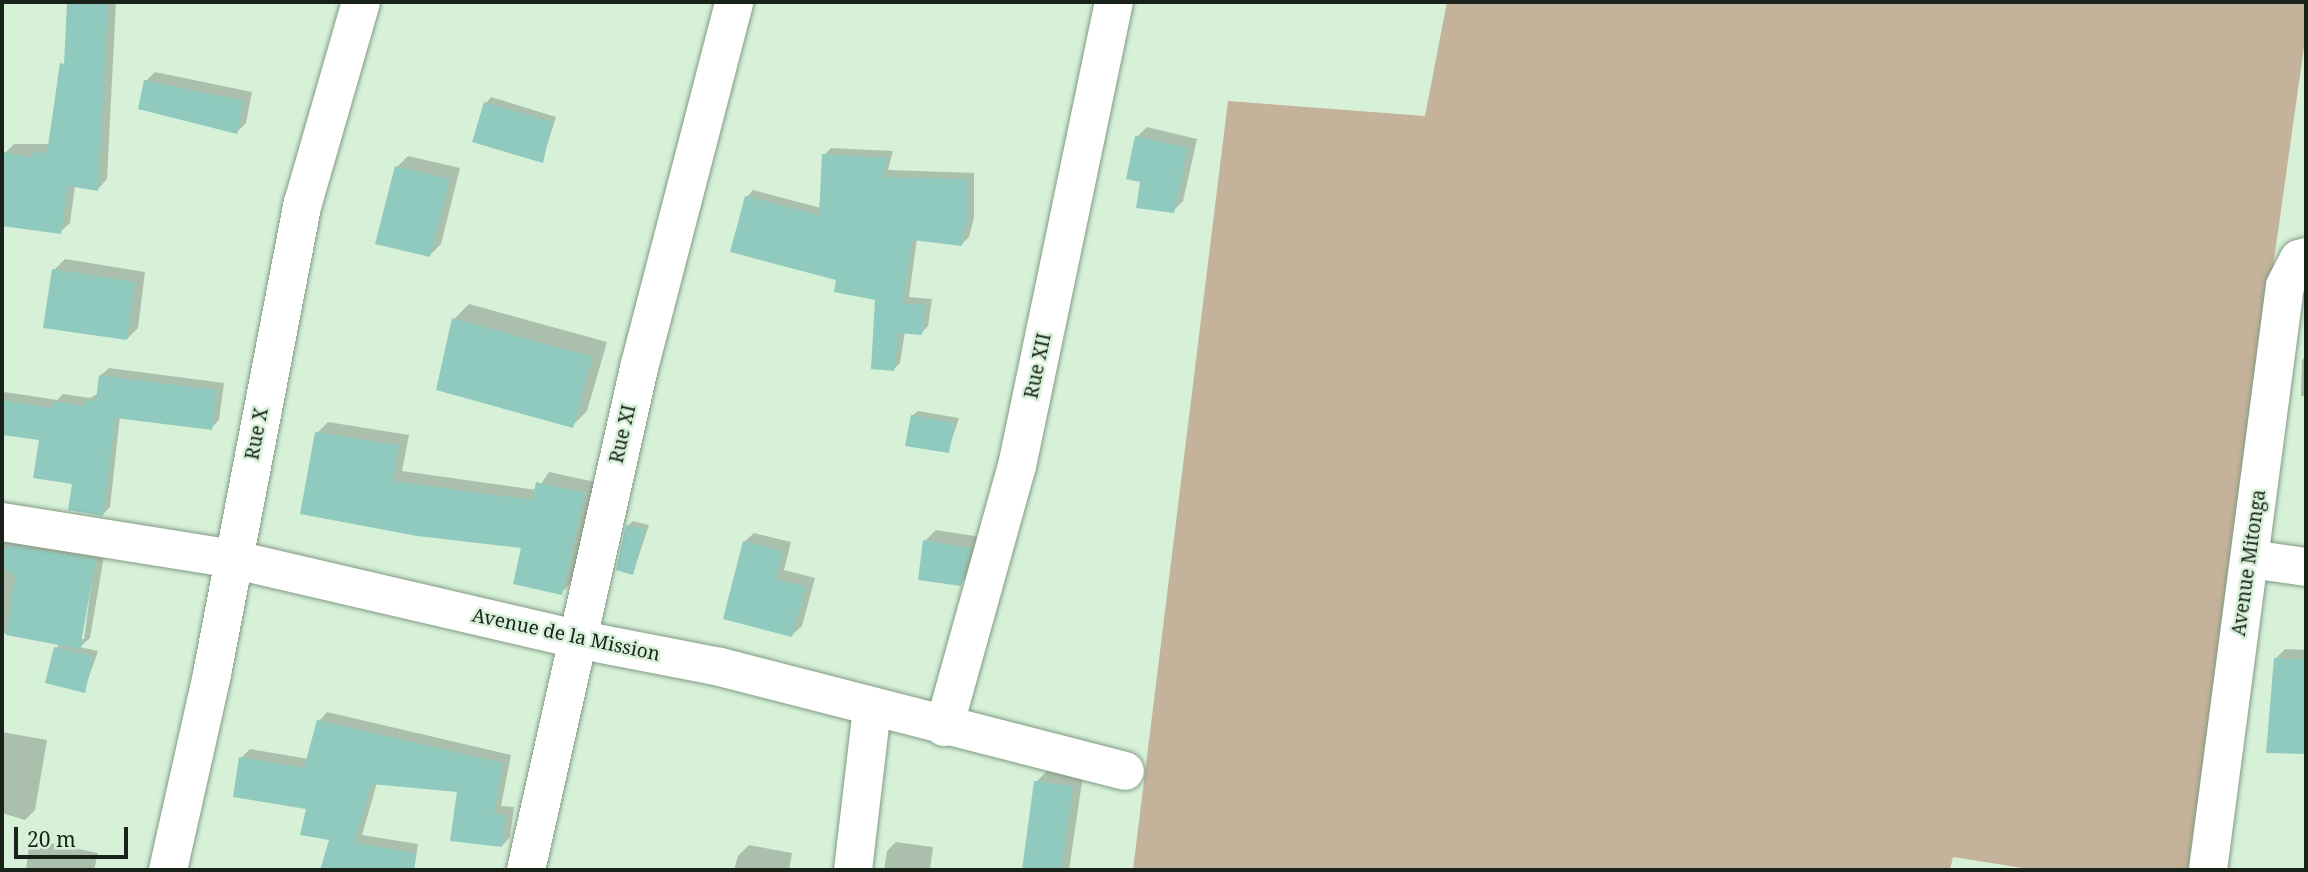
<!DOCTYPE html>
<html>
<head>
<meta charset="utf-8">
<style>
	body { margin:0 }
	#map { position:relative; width:2308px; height:872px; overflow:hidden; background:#d6f1d8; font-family:"Noto Serif",serif }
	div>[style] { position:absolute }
	.green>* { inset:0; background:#c4b39a }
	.shadow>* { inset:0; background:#0003 }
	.building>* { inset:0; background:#90cabf }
	.roads { filter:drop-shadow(0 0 2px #829a84) drop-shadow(0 0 2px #829a84) }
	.minor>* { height:38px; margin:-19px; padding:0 19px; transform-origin:19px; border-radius:19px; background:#fff }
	span { translate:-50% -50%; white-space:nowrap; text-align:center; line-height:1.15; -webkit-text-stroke:5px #d6f1d8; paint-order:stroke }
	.street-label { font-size:19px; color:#192219 }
	.frame { position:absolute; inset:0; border:4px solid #192219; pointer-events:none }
	.scale { position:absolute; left:14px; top:827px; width:114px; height:32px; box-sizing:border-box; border:4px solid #192219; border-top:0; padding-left:9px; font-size:21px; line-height:24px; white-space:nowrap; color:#192219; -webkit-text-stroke:5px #d6f1d8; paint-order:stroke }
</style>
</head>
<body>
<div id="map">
	<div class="green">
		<i style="clip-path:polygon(1447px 2px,2306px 2px,2306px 33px,2188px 870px,2036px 870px,1953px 857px,1950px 870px,1133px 870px,1228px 101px,1425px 116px)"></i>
	</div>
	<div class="shadow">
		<i style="clip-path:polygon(69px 2px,116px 2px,107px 179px,98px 189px,75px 186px,70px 223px,60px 232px,2px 224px,5px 153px,14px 144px,50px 144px,66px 59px)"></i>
		<i style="clip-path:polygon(155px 72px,252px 92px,246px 123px,237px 132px,146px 81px)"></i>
		<i style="clip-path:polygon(491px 97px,556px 117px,542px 161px,486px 103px)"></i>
		<i style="clip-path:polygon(1147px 127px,1197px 139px,1183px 201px,1173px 211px,1142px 181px,1137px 137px)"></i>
		<i style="clip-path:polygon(831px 148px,893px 151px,888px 170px,974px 173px,974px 218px,969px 237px,962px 244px,917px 239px,909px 297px,932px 299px,928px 326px,921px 333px,905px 331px,900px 363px,894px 369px,877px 299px,838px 279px,747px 197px,753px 190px,821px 208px,824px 155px)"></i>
		<i style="clip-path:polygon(408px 156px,460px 168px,441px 244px,430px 255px,397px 167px)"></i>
		<i style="clip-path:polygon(65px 259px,145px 272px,138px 328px,127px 339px,54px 270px)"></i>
		<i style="clip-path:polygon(469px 304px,607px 342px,587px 411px,572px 426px,454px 319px)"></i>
		<i style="clip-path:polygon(2306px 356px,2306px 396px,2301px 396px,2302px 360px)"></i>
		<i style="clip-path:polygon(109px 368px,224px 383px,219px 420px,211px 428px,120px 416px,110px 507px,103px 514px,41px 439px,2px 433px,2px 396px,5px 392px,57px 400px,63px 394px,90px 398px,99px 393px,101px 375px)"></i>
		<i style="clip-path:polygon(918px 411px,959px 418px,948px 451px,912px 416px)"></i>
		<i style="clip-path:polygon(328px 422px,409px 435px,402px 471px,537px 490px,549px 472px,595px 482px,572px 582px,561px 593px,524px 547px,417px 535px,317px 433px)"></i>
		<i style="clip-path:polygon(633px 521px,649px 525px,633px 573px,628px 526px)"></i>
		<i style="clip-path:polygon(936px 530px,981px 537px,971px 573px,960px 584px,925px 541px)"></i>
		<i style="clip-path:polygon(evenodd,2px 531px,105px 550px,90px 638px,80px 647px,98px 651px,84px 691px,56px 648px,60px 644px,2px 633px,2px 531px,96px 550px,84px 639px,81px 639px,96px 550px)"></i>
		<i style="clip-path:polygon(754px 533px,791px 542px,784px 570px,815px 578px,802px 626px,792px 635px,744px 542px)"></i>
		<i style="clip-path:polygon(2285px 649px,2306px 650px,2306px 752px,2268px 751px,2275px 659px)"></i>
		<i style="clip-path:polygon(327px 712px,511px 755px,501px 806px,514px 807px,510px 837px,502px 846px,458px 790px,377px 783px,362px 835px,418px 844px,414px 870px,322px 870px,331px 839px,308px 807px,241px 758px,250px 749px,309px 759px,319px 721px)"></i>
		<i style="clip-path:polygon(2px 732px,47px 740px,35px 810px,25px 820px,2px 813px)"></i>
		<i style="clip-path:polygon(1047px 771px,1083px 775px,1069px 870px,1024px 870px,1036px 782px)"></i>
		<i style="clip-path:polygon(35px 840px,98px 853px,94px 870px,26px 870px,29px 845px)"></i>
		<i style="clip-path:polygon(896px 842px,933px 847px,930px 870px,884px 870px,887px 851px)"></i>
		<i style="clip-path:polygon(749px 845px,792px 853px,789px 870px,734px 870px,738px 856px)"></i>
	</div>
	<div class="building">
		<i style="clip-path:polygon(67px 2px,108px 2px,98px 191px,68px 186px,61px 234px,2px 226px,2px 152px,32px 157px,33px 151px,47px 153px,60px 63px,64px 64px)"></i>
		<i style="clip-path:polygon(144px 80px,244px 101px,237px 134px,138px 109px)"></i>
		<i style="clip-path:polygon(484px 102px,552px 122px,543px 163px,472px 142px)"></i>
		<i style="clip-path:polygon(1135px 136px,1188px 148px,1174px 213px,1136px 208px,1140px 182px,1126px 179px)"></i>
		<i style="clip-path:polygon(822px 154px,888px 158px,883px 177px,967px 179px,968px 226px,964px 226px,962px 246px,912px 240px,903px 303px,926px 305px,922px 335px,899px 333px,894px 371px,871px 369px,875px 300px,834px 292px,836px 280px,730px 252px,745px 196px,819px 215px)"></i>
		<i style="clip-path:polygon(395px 166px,450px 179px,430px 257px,375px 244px)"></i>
		<i style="clip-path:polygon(52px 269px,135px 282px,127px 340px,43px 328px)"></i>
		<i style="clip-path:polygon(452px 318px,593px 357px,573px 428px,436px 390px)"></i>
		<i style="clip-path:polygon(99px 375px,217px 390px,212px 430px,115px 418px,103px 516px,68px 510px,72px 484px,33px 478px,39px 440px,2px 435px,2px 400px,52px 408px,53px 401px,85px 406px,86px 400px,96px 401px)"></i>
		<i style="clip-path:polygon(911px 415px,955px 423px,949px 453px,905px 446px)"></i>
		<i style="clip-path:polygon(315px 432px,399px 445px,393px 481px,532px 500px,536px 482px,585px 493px,562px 595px,513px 584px,521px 548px,417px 536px,300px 514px)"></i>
		<i style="clip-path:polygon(626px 525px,645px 530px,633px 575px,616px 570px)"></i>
		<i style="clip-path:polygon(923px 540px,971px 548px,961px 586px,918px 580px)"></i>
		<i style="clip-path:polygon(743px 541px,783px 551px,776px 579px,806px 587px,792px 637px,723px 619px)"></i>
		<i style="clip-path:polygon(11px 546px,96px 559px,80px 649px,6px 635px,15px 576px,2px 567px,2px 551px)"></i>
		<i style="clip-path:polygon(54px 647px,93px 656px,85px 693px,45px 683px)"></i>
		<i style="clip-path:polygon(2274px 658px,2306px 660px,2306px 754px,2266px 753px)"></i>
		<i style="clip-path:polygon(317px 720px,503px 763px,494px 814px,506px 815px,502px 847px,450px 841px,457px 792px,372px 784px,354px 843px,415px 853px,414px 870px,320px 870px,329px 840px,300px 835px,306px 809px,233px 797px,239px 757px,304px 768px)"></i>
		<i style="clip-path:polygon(1034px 781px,1073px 786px,1061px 870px,1022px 870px)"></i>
	</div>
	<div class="roads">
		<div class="minor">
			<i style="left:2px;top:522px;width:233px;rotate:9.1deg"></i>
			<i style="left:232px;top:559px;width:353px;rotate:13.1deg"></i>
			<i style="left:576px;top:639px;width:147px;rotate:11deg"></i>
			<i style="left:720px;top:667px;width:418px;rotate:14.4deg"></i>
			<i style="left:2250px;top:559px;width:57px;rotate:8.1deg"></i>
			<i style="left:944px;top:727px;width:271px;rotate:-74.4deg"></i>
			<i style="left:1017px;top:466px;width:474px;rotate:-78.2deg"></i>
			<i style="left:168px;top:870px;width:201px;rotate:-77.3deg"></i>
			<i style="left:212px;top:674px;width:480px;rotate:-79.1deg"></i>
			<i style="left:303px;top:203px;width:209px;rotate:-73.9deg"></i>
			<i style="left:526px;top:870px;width:515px;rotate:-77.31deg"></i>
			<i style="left:639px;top:368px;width:378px;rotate:-75.4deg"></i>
			<i style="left:853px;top:870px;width:162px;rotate:-83.3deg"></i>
			<i style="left:2208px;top:870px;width:589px;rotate:-82.49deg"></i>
			<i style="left:2285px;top:286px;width:30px;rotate:-63deg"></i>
			<i style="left:2299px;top:259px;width:7px;rotate:-16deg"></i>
		</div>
	</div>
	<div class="street-label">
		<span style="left:1038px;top:366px;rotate:-78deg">Rue XII</span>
		<span style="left:257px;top:434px;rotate:-79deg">Rue X</span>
		<span style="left:623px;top:434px;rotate:-77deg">Rue XI</span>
		<span style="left:2249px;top:563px;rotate:-82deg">Avenue Mitonga</span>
		<span style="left:566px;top:635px;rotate:12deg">Avenue de la Mission</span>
	</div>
	<div class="frame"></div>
	<div class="scale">20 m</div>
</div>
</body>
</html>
